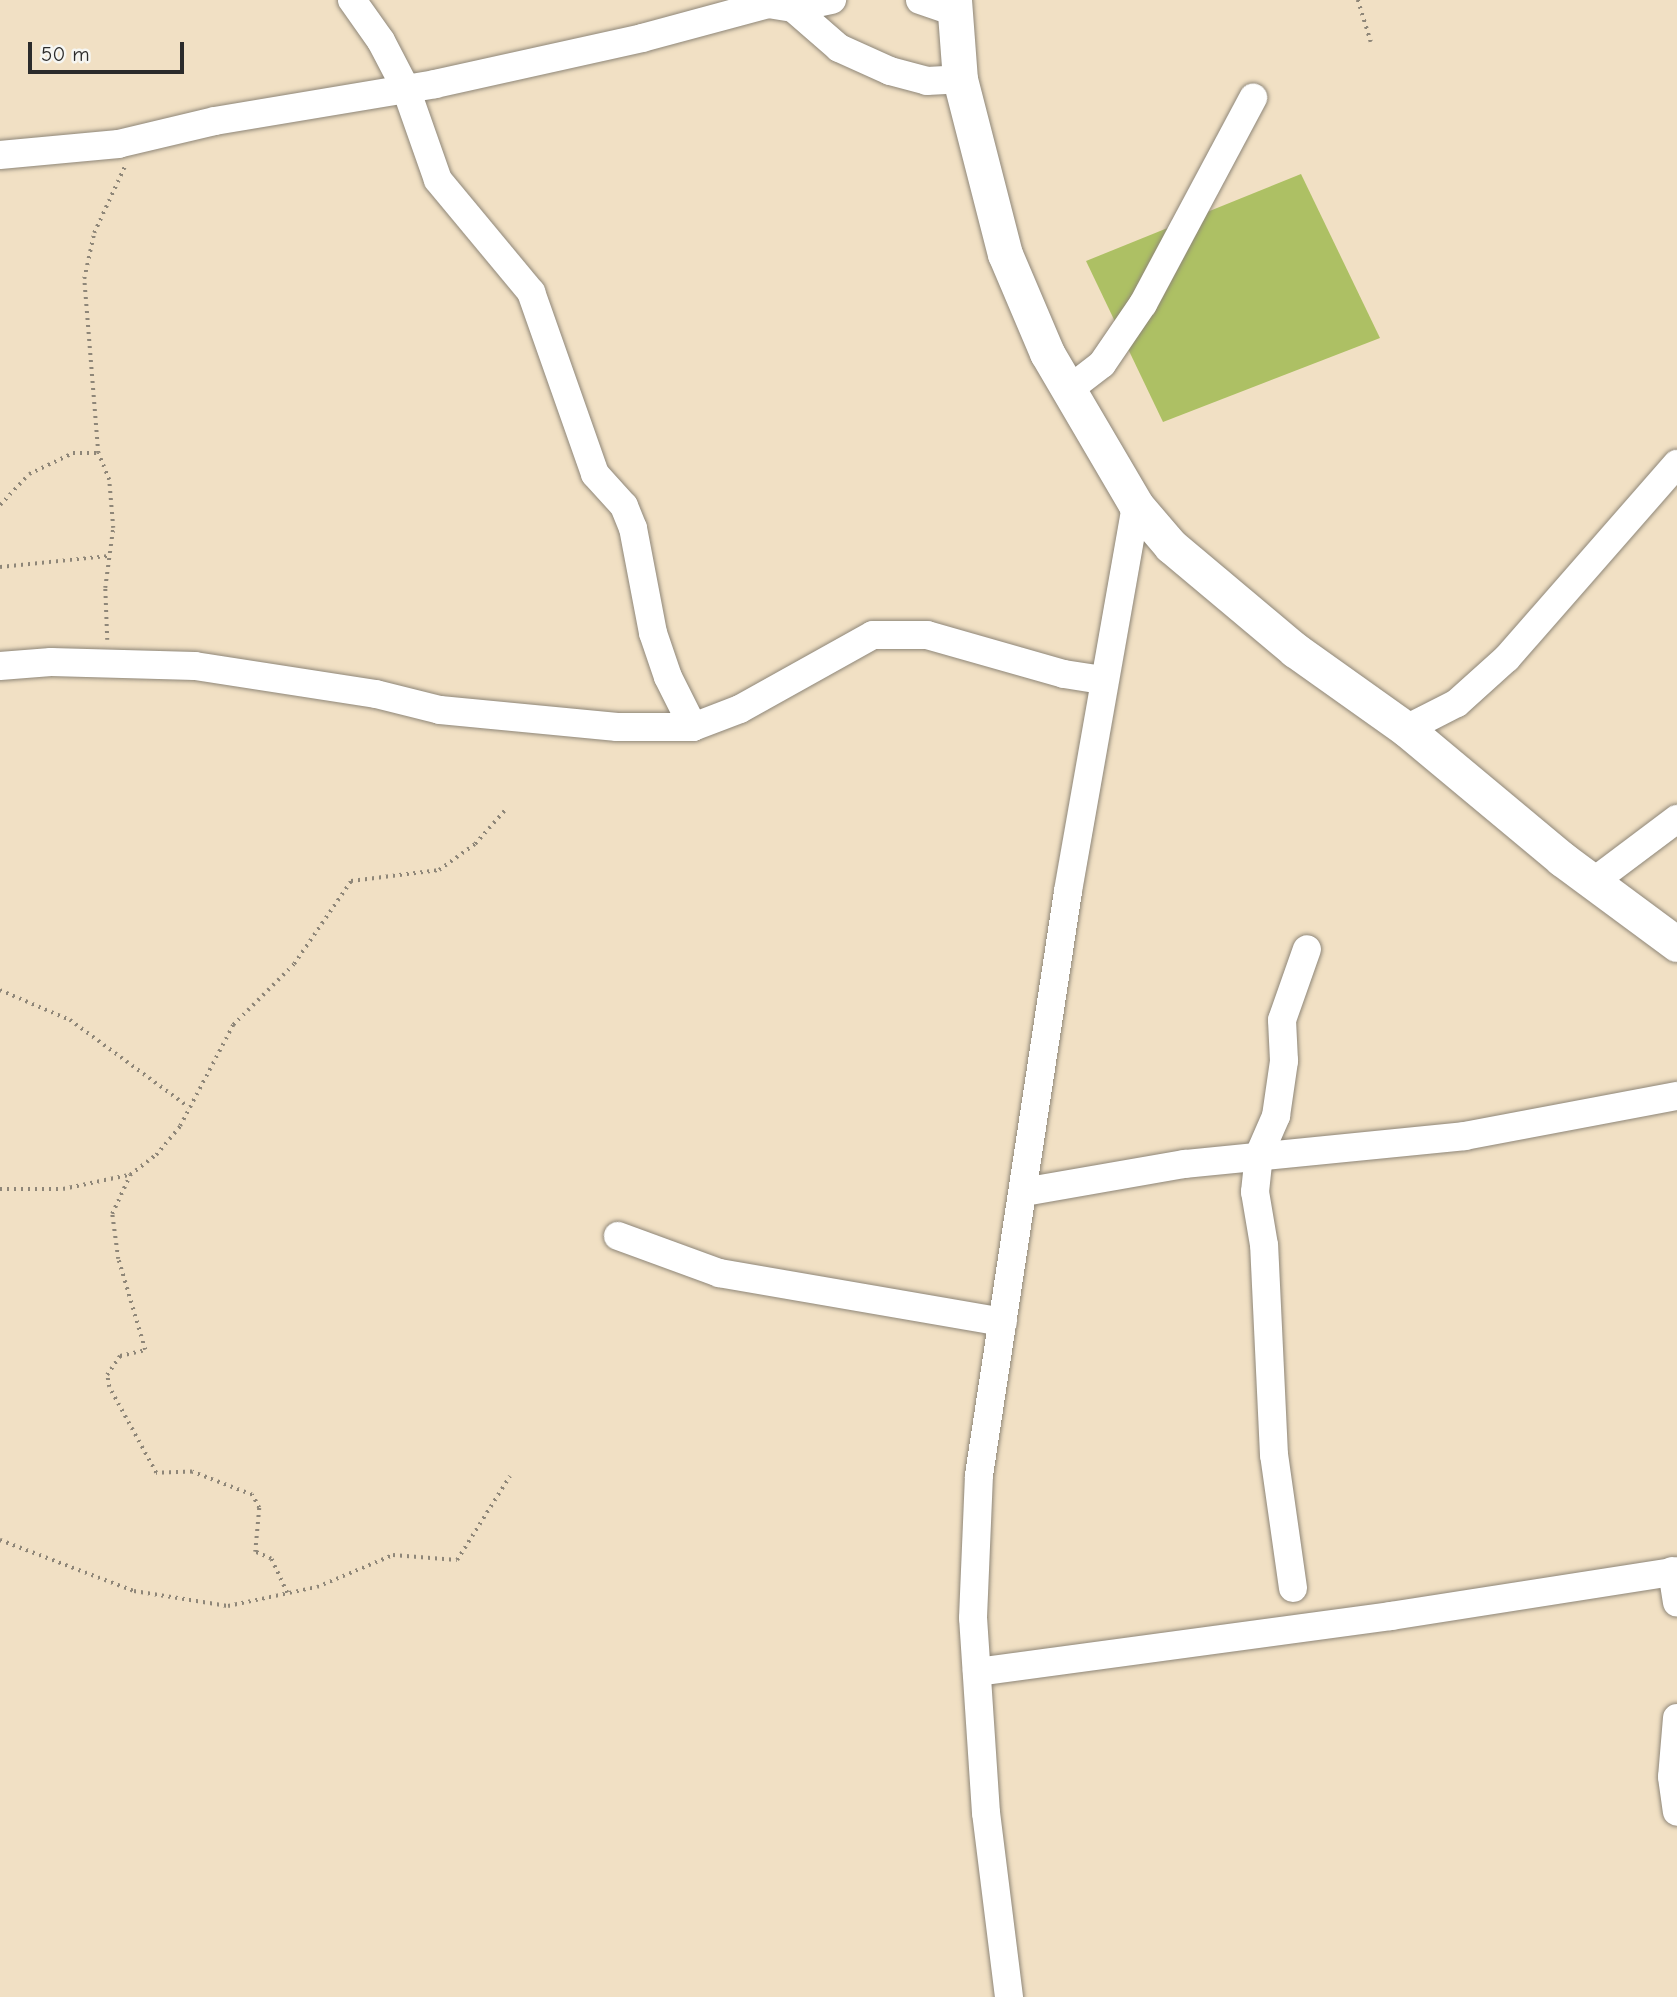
<!DOCTYPE html>
<html>
<head>
<meta charset="utf-8">
<style>
	body { margin:0 }
	#map { position:relative; width:1677px; height:1997px; overflow:hidden; background:#f1e0c4; font-family:"Comic Neue",sans-serif }
	div>[style] { position:absolute }
	.green>* { inset:0; background:#adc064 }
	.path>* { height:3.5px; margin-top:-1.75px; transform-origin:0; background:repeating-linear-gradient(90deg,#8e8678 0 2px,transparent 0 7px) }
	.roads { filter:drop-shadow(0 0 2px #8e8678) drop-shadow(0 0 2px #8e8678) }
	.minor>* { height:28px; margin:-14px; padding:0 14px; transform-origin:14px; border-radius:14px; background:#fff }
	.major>* { height:35px; margin:-17.5px; padding:0 17.5px; transform-origin:17.5px; border-radius:17.5px; background:#fff }
	span { translate:-50% -50%; white-space:nowrap; text-align:center; line-height:1.15; -webkit-text-stroke:7px #f6f6f2; paint-order:stroke }
	.scale { position:absolute; left:28px; top:42px; width:156px; height:32px; box-sizing:border-box; border:4px solid #2b2b2b; border-top:0; padding-left:9px; font-size:21px; line-height:24px; white-space:nowrap; color:#2b2b2b; -webkit-text-stroke:5px #f6f6f2; paint-order:stroke }
</style>
</head>
<body>
<div id="map">
	<div class="green">
		<i style="clip-path:polygon(1301px 174px,1380px 338px,1163px 422px,1086px 261px)"></i>
	</div>
	<div class="path">
		<i style="left:1358px;top:0;width:44px;rotate:72.8deg"></i>
		<i style="left:0;top:505px;width:42px;rotate:-46.9deg"></i>
		<i style="left:29px;top:474px;width:49px;rotate:-25.5deg"></i>
		<i style="left:73px;top:453px;width:25px"></i>
		<i style="left:0;top:567px;width:110px;rotate:-5.8deg"></i>
		<i style="left:107px;top:640px;width:52px;rotate:-92.2deg"></i>
		<i style="left:105px;top:588px;width:61px;rotate:-82.4deg"></i>
		<i style="left:113px;top:528px;width:48px;rotate:-94.8deg"></i>
		<i style="left:109px;top:480px;width:29px;rotate:-112deg"></i>
		<i style="left:98px;top:453px;width:175px;rotate:-94.6deg"></i>
		<i style="left:84px;top:279px;width:47px;rotate:-77.7deg"></i>
		<i style="left:94px;top:233px;width:74px;rotate:-65.2deg"></i>
		<i style="left:0;top:990px;width:76px;rotate:23.2deg"></i>
		<i style="left:70px;top:1020px;width:147px;rotate:36.2deg"></i>
		<i style="left:0;top:1189px;width:63px"></i>
		<i style="left:63px;top:1189px;width:67px;rotate:-12deg"></i>
		<i style="left:0;top:1540px;width:143px;rotate:20.8deg"></i>
		<i style="left:134px;top:1591px;width:95px;rotate:9.1deg"></i>
		<i style="left:228px;top:1606px;width:91px;rotate:-12.1deg"></i>
		<i style="left:317px;top:1587px;width:82px;rotate:-22.8deg"></i>
		<i style="left:393px;top:1555px;width:64px;rotate:4.5deg"></i>
		<i style="left:457px;top:1560px;width:99px;rotate:-57.8deg"></i>
		<i style="left:287px;top:1593px;width:38px;rotate:-115deg"></i>
		<i style="left:271px;top:1559px;width:17px;rotate:-156deg"></i>
		<i style="left:255px;top:1552px;width:44px;rotate:-84.8deg"></i>
		<i style="left:259px;top:1508px;width:15px;rotate:-118deg"></i>
		<i style="left:252px;top:1495px;width:64px;rotate:-159deg"></i>
		<i style="left:192px;top:1472px;width:36px;rotate:178deg"></i>
		<i style="left:156px;top:1473px;width:98px;rotate:-118.7deg"></i>
		<i style="left:109px;top:1387px;width:12px;rotate:-99deg"></i>
		<i style="left:107px;top:1375px;width:23px;rotate:-56deg"></i>
		<i style="left:120px;top:1356px;width:26px;rotate:-13deg"></i>
		<i style="left:145px;top:1350px;width:95px;rotate:-106.5deg"></i>
		<i style="left:118px;top:1259px;width:45px;rotate:-97.6deg"></i>
		<i style="left:112px;top:1214px;width:43px;rotate:-65.2deg"></i>
		<i style="left:130px;top:1175px;width:33px;rotate:-38deg"></i>
		<i style="left:156px;top:1155px;width:38px;rotate:-50deg"></i>
		<i style="left:180px;top:1126px;width:114px;rotate:-62.3deg"></i>
		<i style="left:233px;top:1025px;width:86px;rotate:-45deg"></i>
		<i style="left:294px;top:964px;width:101px;rotate:-55.5deg"></i>
		<i style="left:351px;top:881px;width:89px;rotate:-7.1deg"></i>
		<i style="left:439px;top:870px;width:44px;rotate:-35.8deg"></i>
		<i style="left:475px;top:844px;width:47px;rotate:-48.5deg"></i>
	</div>
	<div class="roads">
		<div class="minor">
			<i style="left:352px;top:0;width:50px;rotate:54.7deg"></i>
			<i style="left:381px;top:41px;width:54px;rotate:62.5deg"></i>
			<i style="left:406px;top:89px;width:96px;rotate:70.6deg"></i>
			<i style="left:438px;top:180px;width:146px;rotate:50.3deg"></i>
			<i style="left:531px;top:292px;width:193px;rotate:70.6deg"></i>
			<i style="left:595px;top:474px;width:43px;rotate:47.8deg"></i>
			<i style="left:624px;top:506px;width:24px;rotate:68deg"></i>
			<i style="left:633px;top:528px;width:107px;rotate:79.2deg"></i>
			<i style="left:653px;top:633px;width:46px;rotate:71.2deg"></i>
			<i style="left:668px;top:677px;width:56px;rotate:63.4deg"></i>
			<i style="left:920px;top:0;width:37px;rotate:19deg"></i>
			<i style="left:793px;top:8px;width:40px;rotate:-12deg"></i>
			<i style="left:0;top:155px;width:119px;rotate:-5.3deg"></i>
			<i style="left:118px;top:144px;width:100px;rotate:-13.3deg"></i>
			<i style="left:215px;top:121px;width:223px;rotate:-9.5deg"></i>
			<i style="left:435px;top:84px;width:212px;rotate:-12.5deg"></i>
			<i style="left:642px;top:38px;width:131px;rotate:-15.1deg"></i>
			<i style="left:768px;top:4px;width:25px;rotate:9deg"></i>
			<i style="left:793px;top:8px;width:61px;rotate:41deg"></i>
			<i style="left:839px;top:48px;width:56px;rotate:24.3deg"></i>
			<i style="left:890px;top:71px;width:38px;rotate:15deg"></i>
			<i style="left:927px;top:81px;width:33px;rotate:-3deg"></i>
			<i style="left:1067px;top:391px;width:44px;rotate:-37.6deg"></i>
			<i style="left:1102px;top:364px;width:73px;rotate:-55.7deg"></i>
			<i style="left:1143px;top:304px;width:234px;rotate:-61.9deg"></i>
			<i style="left:0;top:666px;width:51px;rotate:-4.5deg"></i>
			<i style="left:51px;top:662px;width:144px;rotate:1.6deg"></i>
			<i style="left:195px;top:666px;width:183px;rotate:8.8deg"></i>
			<i style="left:376px;top:694px;width:66px;rotate:14deg"></i>
			<i style="left:440px;top:710px;width:178px;rotate:5.5deg"></i>
			<i style="left:617px;top:727px;width:76px"></i>
			<i style="left:693px;top:727px;width:50px;rotate:-21deg"></i>
			<i style="left:740px;top:709px;width:152px;rotate:-29.1deg"></i>
			<i style="left:873px;top:635px;width:54px"></i>
			<i style="left:927px;top:635px;width:142px;rotate:15.9deg"></i>
			<i style="left:1064px;top:674px;width:38px;rotate:9deg"></i>
			<i style="left:1406px;top:729px;width:57px;rotate:-27deg"></i>
			<i style="left:1457px;top:703px;width:67px;rotate:-42deg"></i>
			<i style="left:1507px;top:658px;width:258px;rotate:-48.8deg"></i>
			<i style="left:1593px;top:882px;width:105px;rotate:-36.9deg"></i>
			<i style="left:1024px;top:1192px;width:163px;rotate:-9.9deg"></i>
			<i style="left:1185px;top:1164px;width:281px;rotate:-5.7deg"></i>
			<i style="left:1465px;top:1136px;width:216px;rotate:-10.7deg"></i>
			<i style="left:618px;top:1236px;width:108px;rotate:20.1deg"></i>
			<i style="left:719px;top:1273px;width:288px;rotate:9.8deg"></i>
			<i style="left:1672px;top:1571px;width:32px;rotate:81deg"></i>
			<i style="left:1293px;top:1588px;width:134px;rotate:-98.1deg"></i>
			<i style="left:1274px;top:1455px;width:210px;rotate:-92.7deg"></i>
			<i style="left:1264px;top:1245px;width:54px;rotate:-99.6deg"></i>
			<i style="left:1255px;top:1192px;width:37px;rotate:-84deg"></i>
			<i style="left:1259px;top:1155px;width:43px;rotate:-66.4deg"></i>
			<i style="left:1276px;top:1116px;width:56px;rotate:-81.7deg"></i>
			<i style="left:1284px;top:1061px;width:41px;rotate:-92.8deg"></i>
			<i style="left:1282px;top:1020px;width:75px;rotate:-70.6deg"></i>
			<i style="left:977px;top:1672px;width:418px;rotate:-7.7deg"></i>
			<i style="left:1391px;top:1616px;width:290px;rotate:-8.9deg"></i>
			<i style="left:1677px;top:1718px;width:59px;rotate:94.8deg"></i>
			<i style="left:1672px;top:1777px;width:35px;rotate:82deg"></i>
			<i style="left:1009px;top:1997px;width:185px;rotate:-97.1deg"></i>
			<i style="left:986px;top:1813px;width:195px;rotate:-93.8deg"></i>
			<i style="left:973px;top:1618px;width:143px;rotate:-87.6deg"></i>
			<i style="left:979px;top:1475px;width:591px;rotate:-81.33deg"></i>
			<i style="left:1068px;top:891px;width:392px;rotate:-80deg"></i>
		</div>
		<div class="major">
			<i style="left:954px;top:0;width:79px;rotate:85.7deg"></i>
			<i style="left:960px;top:79px;width:181px;rotate:75.6deg"></i>
			<i style="left:1005px;top:254px;width:108px;rotate:67deg"></i>
			<i style="left:1047px;top:353px;width:176px;rotate:59.6deg"></i>
			<i style="left:1136px;top:505px;width:54px;rotate:49.5deg"></i>
			<i style="left:1171px;top:546px;width:162px;rotate:40deg"></i>
			<i style="left:1295px;top:650px;width:136px;rotate:35.4deg"></i>
			<i style="left:1406px;top:729px;width:203px;rotate:39.8deg"></i>
			<i style="left:1562px;top:859px;width:143px;rotate:36.5deg"></i>
		</div>
	</div>
	<div class="scale">50 m</div>
</div>
</body>
</html>
